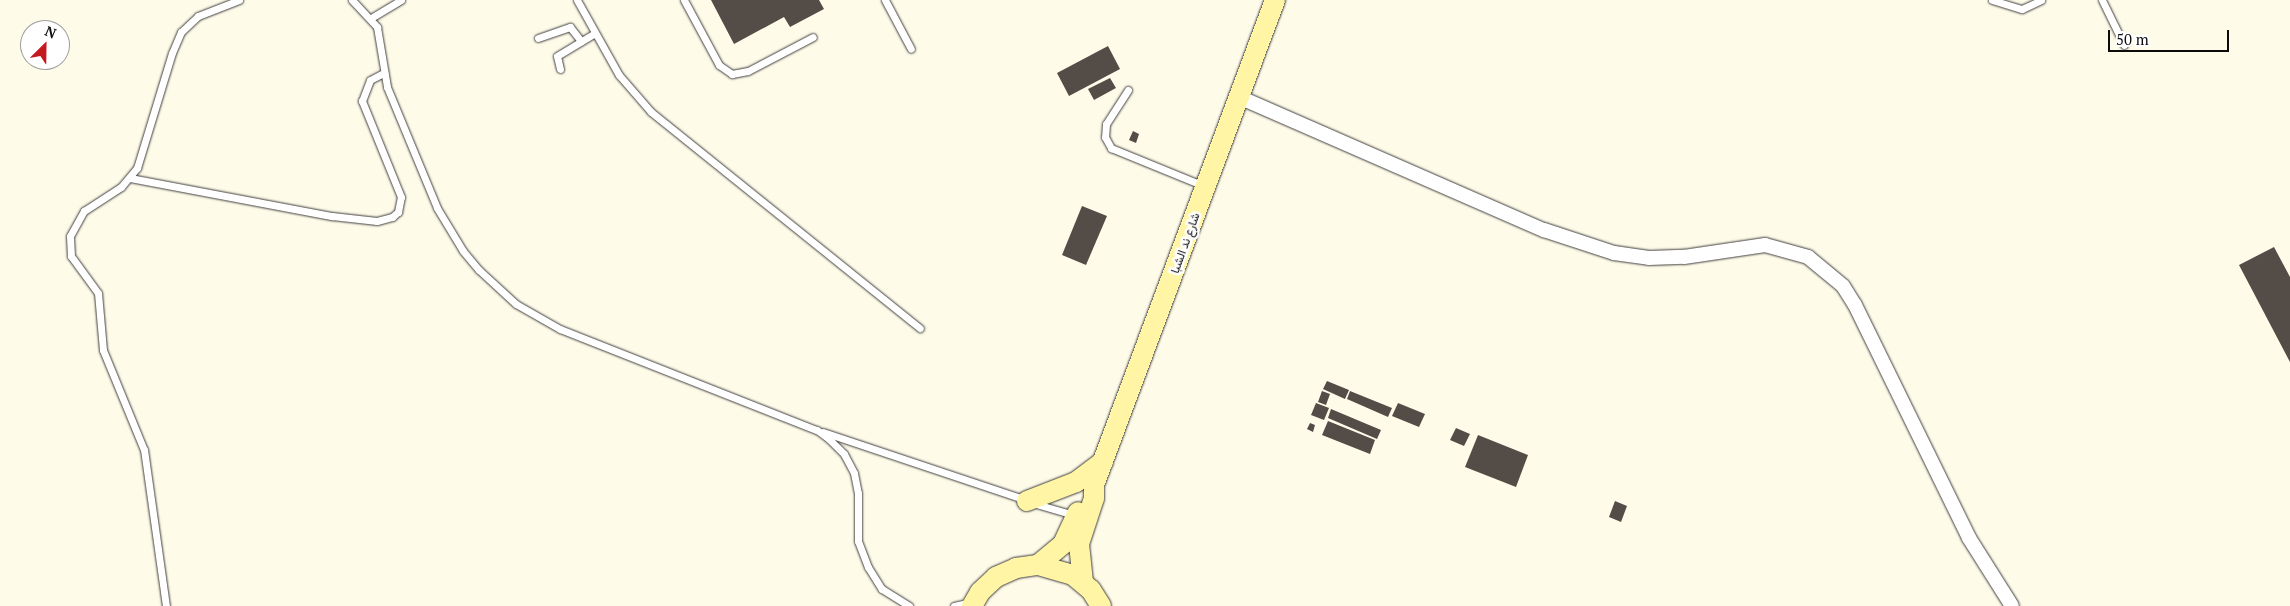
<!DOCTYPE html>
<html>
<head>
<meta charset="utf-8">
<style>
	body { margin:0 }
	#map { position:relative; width:2290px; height:606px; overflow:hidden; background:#fffbe9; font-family:"PT Serif",Vazirmatn,serif }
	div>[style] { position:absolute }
	.building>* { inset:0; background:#544c47 }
	.roads { filter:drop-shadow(0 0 1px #3e3e3e) drop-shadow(0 0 1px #3e3e3e) }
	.service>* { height:7px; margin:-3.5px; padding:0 3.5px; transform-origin:3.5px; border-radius:3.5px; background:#fff }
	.minor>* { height:14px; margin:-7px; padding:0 7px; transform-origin:7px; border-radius:7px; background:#fff }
	.secondary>* { height:20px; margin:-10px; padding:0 10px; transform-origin:10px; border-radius:10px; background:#fff5a4 }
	span { translate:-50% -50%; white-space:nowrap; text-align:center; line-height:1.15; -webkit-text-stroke:5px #fff; paint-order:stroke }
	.street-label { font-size:12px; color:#0b0b0b }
	.north { position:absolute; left:20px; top:20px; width:50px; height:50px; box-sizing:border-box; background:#fff; border:1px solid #9d9d9d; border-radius:50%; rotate:23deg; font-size:14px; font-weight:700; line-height:20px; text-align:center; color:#0b0b0b }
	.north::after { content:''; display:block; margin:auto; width:18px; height:22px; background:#c41921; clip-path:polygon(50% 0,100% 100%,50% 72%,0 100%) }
	.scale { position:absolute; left:2108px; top:30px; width:121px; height:22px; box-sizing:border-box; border:2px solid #0b0b0b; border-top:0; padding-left:6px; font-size:15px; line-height:18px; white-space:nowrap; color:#0b0b0b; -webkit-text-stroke:4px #fff; paint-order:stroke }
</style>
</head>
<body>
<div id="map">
	<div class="building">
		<i style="clip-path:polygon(711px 0,819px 0,824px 9px,790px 27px,784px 17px,734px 44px)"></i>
		<i style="clip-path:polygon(1108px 46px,1120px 69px,1069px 96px,1057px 73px)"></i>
		<i style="clip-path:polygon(1110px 78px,1116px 88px,1094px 100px,1088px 89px)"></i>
		<i style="clip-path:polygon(1133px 131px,1139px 134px,1136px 143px,1129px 140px)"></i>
		<i style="clip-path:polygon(1082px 206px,1107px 216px,1086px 265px,1062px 255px)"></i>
		<i style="clip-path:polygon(2274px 247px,2290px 277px,2290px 362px,2239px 265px)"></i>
		<i style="clip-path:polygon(1327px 381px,1349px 390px,1345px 399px,1323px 389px)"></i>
		<i style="clip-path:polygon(1322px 391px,1330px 394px,1326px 405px,1318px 402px)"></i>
		<i style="clip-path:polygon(1350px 391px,1392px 408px,1388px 417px,1347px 399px)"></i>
		<i style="clip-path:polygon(1316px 403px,1329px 408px,1324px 420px,1311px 415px)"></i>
		<i style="clip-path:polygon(1398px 403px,1425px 414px,1419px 427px,1392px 416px)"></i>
		<i style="clip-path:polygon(1331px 409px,1381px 430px,1377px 439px,1328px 418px)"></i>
		<i style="clip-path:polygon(1328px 421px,1375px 440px,1370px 454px,1322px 435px)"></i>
		<i style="clip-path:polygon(1310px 423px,1315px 425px,1313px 432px,1307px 429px)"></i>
		<i style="clip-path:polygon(1456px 428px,1470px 434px,1464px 446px,1450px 440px)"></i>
		<i style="clip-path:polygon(1478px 435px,1528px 455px,1516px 487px,1465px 467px)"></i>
		<i style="clip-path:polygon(1615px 501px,1627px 506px,1621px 522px,1609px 517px)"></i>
	</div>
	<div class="roads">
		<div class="service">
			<i style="left:352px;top:0;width:37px;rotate:47deg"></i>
			<i style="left:377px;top:27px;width:61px;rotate:80.5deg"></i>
			<i style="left:387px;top:87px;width:131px;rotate:67.5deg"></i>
			<i style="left:437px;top:208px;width:50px;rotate:58.8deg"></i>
			<i style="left:463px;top:251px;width:25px;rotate:50deg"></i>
			<i style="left:479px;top:270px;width:50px;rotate:42.6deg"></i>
			<i style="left:516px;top:304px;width:51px;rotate:29.6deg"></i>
			<i style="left:560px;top:329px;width:276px;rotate:21.5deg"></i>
			<i style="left:817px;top:430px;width:15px;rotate:37deg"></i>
			<i style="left:829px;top:439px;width:21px;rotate:45deg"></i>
			<i style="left:844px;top:454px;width:21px;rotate:62deg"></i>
			<i style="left:854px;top:473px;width:20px;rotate:79deg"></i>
			<i style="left:858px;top:493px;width:48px;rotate:90deg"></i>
			<i style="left:858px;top:541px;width:28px;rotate:69deg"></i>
			<i style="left:868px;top:567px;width:26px;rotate:58deg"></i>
			<i style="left:882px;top:589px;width:32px;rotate:32deg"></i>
			<i style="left:577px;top:0;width:86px;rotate:60.8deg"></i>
			<i style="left:619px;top:75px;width:49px;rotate:49.1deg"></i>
			<i style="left:651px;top:112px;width:345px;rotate:38.8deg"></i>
			<i style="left:684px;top:0;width:74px;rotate:61.7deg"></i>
			<i style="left:719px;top:65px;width:16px;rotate:35deg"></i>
			<i style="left:732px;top:74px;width:16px;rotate:-11deg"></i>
			<i style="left:748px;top:71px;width:73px;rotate:-27.6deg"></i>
			<i style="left:885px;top:0;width:55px;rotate:62deg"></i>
			<i style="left:1992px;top:0;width:31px;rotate:17deg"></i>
			<i style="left:2022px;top:9px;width:21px;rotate:-25deg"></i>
			<i style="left:2102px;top:0;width:50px;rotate:63.9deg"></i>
			<i style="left:371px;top:18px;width:35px;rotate:-31deg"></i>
			<i style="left:538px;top:38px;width:34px;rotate:-19deg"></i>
			<i style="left:570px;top:27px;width:18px;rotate:52deg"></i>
			<i style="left:560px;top:69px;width:13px;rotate:-103deg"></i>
			<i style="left:557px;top:56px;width:44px;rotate:-31.2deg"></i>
			<i style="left:1128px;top:90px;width:40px;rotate:122.9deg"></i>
			<i style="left:1106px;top:124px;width:13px;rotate:94deg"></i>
			<i style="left:1105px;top:137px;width:13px;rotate:61deg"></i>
			<i style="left:1111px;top:148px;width:100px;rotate:22.2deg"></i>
			<i style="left:130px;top:178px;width:206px;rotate:10.7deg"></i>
			<i style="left:332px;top:216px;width:45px;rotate:6.3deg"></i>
			<i style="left:377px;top:221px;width:16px;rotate:-15deg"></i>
			<i style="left:392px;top:217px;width:8px;rotate:-40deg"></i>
			<i style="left:398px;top:212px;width:15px;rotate:-79deg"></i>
			<i style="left:401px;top:197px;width:104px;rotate:-112.1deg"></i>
			<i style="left:362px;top:101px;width:22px;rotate:-69deg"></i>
			<i style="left:370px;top:80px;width:16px;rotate:-27deg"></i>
			<i style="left:823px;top:432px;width:214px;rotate:18.5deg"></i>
			<i style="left:1036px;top:504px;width:40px;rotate:16deg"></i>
			<i style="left:166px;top:606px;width:158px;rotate:-98deg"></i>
			<i style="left:144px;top:450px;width:108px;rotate:-112.3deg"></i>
			<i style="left:103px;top:350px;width:57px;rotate:-95deg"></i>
			<i style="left:98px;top:293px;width:46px;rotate:-126.1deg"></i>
			<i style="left:71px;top:256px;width:20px;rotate:-93deg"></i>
			<i style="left:70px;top:236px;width:29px;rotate:-61deg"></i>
			<i style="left:84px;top:211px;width:44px;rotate:-33deg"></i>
			<i style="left:121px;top:187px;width:25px;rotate:-50deg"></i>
			<i style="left:137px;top:168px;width:120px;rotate:-73.1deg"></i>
			<i style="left:172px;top:53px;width:23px;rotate:-67deg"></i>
			<i style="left:181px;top:32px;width:23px;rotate:-43deg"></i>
			<i style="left:198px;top:16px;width:44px;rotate:-21.3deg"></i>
			<i style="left:954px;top:606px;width:17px;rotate:-13deg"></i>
		</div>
		<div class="minor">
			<i style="left:1239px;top:97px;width:333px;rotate:23.6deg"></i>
			<i style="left:1544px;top:230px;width:74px;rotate:18.2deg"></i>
			<i style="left:1614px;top:253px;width:35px;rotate:8deg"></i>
			<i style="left:1649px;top:258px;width:35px;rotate:-2deg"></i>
			<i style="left:1684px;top:257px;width:82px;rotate:-8.4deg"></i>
			<i style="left:1765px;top:245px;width:45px;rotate:15.6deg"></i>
			<i style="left:1808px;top:257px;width:45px;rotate:39.6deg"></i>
			<i style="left:1843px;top:286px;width:22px;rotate:58deg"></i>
			<i style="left:1855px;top:305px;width:259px;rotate:63.9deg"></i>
			<i style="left:1969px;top:538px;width:80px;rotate:57.7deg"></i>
		</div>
		<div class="secondary">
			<i style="left:1027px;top:501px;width:53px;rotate:-21.2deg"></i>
			<i style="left:1076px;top:482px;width:34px;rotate:-37deg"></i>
			<i style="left:1038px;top:565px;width:33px;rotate:-40deg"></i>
			<i style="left:1063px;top:544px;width:35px;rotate:-65deg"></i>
			<i style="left:1083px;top:582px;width:38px;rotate:-96deg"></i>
			<i style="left:1079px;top:544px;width:48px;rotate:-71.9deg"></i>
			<i style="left:1094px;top:498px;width:13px;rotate:-90deg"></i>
			<i style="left:1094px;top:485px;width:518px;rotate:-69.53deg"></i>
			<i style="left:972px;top:606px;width:16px;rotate:-60deg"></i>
			<i style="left:980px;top:592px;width:22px;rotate:-43deg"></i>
			<i style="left:996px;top:577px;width:22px;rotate:-24deg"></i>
			<i style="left:1016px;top:568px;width:22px;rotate:-8deg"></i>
			<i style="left:1038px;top:565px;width:36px;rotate:16deg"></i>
			<i style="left:1073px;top:575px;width:23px;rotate:40deg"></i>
			<i style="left:1091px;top:590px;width:19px;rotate:58deg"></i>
		</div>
	</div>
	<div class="street-label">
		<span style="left:1185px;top:243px;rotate:-70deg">شارع ند الشبا</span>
	</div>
	<div class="north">N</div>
	<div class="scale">50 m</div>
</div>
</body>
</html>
